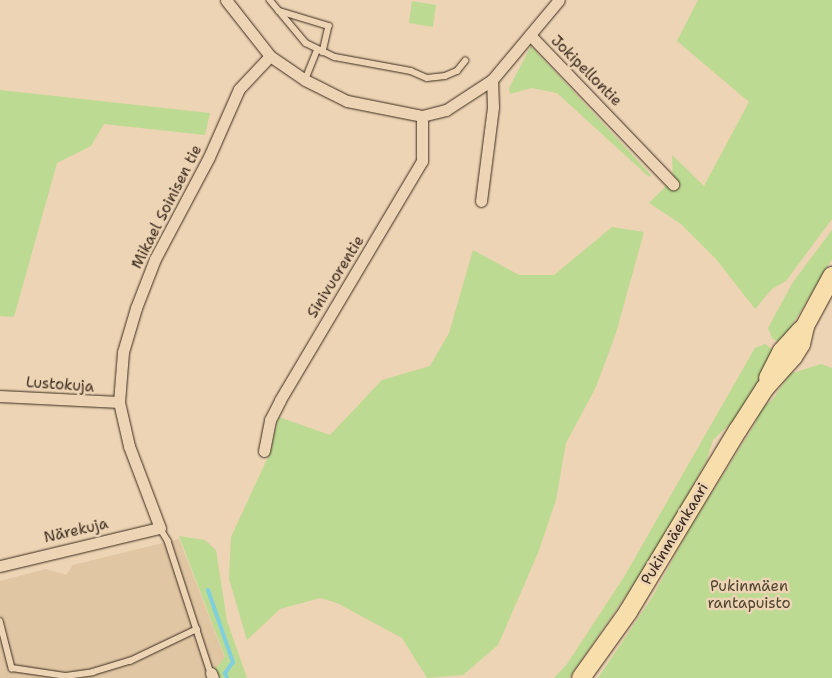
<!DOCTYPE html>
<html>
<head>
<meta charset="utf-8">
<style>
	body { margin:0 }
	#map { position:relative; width:832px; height:678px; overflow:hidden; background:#ecd4b4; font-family:"Shantell Sans",sans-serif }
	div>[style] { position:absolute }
	.built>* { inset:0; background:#e0c6a3 }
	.green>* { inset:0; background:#bdda92 }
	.stream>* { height:4px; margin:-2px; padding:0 2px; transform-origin:2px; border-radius:2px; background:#80cfdc }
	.roads { filter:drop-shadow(0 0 1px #3b2a1e) drop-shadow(0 0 1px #3b2a1e) }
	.service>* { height:5.5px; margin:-2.75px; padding:0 2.75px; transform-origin:2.75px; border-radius:2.75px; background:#ecd4b4 }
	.minor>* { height:11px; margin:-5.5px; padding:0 5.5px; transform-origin:5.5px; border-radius:5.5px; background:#ecd4b4 }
	.primary>* { height:18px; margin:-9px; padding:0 9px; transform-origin:9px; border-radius:9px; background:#f8deab }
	span { translate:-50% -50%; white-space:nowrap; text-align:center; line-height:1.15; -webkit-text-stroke:5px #ecd4b4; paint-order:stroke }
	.street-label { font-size:15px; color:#3b2a1e }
	.park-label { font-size:15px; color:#4e442f }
</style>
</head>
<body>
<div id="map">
	<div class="built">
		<i style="clip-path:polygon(179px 539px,225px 658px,207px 678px,0 678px,0 581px,46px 569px,66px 575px,73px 565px)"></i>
	</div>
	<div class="green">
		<i style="clip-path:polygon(698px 0,832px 0,832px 219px,786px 281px,772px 289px,755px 309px,716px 259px,681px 224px,649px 203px,673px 179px,672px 155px,704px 186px,749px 102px,677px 41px)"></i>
		<i style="clip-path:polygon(412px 1px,436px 5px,433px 27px,409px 23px)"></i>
		<i style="clip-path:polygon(531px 46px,651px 175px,649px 177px,557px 93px,531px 88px,510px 94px,509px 88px)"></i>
		<i style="clip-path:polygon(0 90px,210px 113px,205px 135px,104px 124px,91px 146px,57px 163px,14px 317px,0 316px)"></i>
		<i style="clip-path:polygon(612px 227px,644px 232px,616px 333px,596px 387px,566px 443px,556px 500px,538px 553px,498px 645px,463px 675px,427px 678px,402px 638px,337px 603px,320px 598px,280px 609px,247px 640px,229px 579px,231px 537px,269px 455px,279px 417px,330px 435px,382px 380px,430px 366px,449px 333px,473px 250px,519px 275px,554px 275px)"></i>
		<i style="clip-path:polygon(832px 230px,832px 259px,781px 344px,772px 338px,768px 328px,793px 282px)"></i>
		<i style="clip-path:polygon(765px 344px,776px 352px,734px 420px,713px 440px,706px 462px,651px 559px,569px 678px,554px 678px,567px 664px,624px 577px,755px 348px)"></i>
		<i style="clip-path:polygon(821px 364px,832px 368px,832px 678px,598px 678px,651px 599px,692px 525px,755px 424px,760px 409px,772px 400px,790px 374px)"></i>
		<i style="clip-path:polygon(179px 536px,205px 540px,216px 550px,227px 621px,247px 678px,219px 678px,215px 669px,225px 657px)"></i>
	</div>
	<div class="stream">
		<i style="left:208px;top:590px;width:76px;rotate:70.9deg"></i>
		<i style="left:233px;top:662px;width:14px;rotate:126deg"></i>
		<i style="left:225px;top:673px;width:5px;rotate:68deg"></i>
	</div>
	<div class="roads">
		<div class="service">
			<i style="left:270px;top:0;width:56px;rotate:50.1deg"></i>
			<i style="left:306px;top:43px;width:32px;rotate:26deg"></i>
			<i style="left:335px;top:57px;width:77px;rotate:10.4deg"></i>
			<i style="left:411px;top:71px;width:17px;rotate:24deg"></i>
			<i style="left:427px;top:78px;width:18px;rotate:-6deg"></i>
			<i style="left:445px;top:76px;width:13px;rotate:-23deg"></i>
			<i style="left:457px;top:71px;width:13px;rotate:-51deg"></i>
			<i style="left:279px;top:11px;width:52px;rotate:16.7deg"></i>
			<i style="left:329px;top:26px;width:27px;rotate:103deg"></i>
			<i style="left:305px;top:80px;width:32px;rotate:-68deg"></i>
			<i style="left:160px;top:528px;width:15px;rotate:58deg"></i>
			<i style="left:168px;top:541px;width:139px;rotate:72deg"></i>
			<i style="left:0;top:621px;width:49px;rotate:75.7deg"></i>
			<i style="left:12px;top:668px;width:55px;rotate:8.4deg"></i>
			<i style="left:66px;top:676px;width:27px;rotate:-8deg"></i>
			<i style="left:93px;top:672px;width:39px;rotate:-17deg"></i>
			<i style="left:130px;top:661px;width:74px;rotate:-25.5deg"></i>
		</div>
		<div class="minor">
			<i style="left:226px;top:0;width:71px;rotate:51.8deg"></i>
			<i style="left:270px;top:56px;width:42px;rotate:34.4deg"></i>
			<i style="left:305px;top:80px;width:47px;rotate:26.6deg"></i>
			<i style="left:347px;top:101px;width:76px;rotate:11.3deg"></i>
			<i style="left:422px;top:116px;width:25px;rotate:-14deg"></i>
			<i style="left:446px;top:110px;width:55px;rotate:-33.1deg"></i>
			<i style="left:492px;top:80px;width:104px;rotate:-50.1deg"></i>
			<i style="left:530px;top:35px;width:207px;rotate:46.2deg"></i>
			<i style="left:481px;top:201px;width:95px;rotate:-82.7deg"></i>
			<i style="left:493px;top:107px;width:27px;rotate:-92deg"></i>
			<i style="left:0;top:396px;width:119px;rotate:2.9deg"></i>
			<i style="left:264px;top:451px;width:32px;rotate:-79deg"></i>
			<i style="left:270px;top:420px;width:22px;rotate:-63deg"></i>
			<i style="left:280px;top:400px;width:278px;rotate:-59.3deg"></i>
			<i style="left:422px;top:161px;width:45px;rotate:-90deg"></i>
			<i style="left:0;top:566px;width:164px;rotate:-13.4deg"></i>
			<i style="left:160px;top:528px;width:88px;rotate:-110.7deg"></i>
			<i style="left:129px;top:446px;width:45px;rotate:-102.8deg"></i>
			<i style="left:119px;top:402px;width:50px;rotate:-85.4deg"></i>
			<i style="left:123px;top:352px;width:46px;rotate:-73.5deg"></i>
			<i style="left:136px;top:308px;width:53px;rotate:-68.8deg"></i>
			<i style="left:155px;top:259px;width:115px;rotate:-62.1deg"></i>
			<i style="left:209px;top:157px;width:74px;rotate:-66.2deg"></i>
			<i style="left:239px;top:89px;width:45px;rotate:-46.8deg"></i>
			<i style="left:211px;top:673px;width:5px;rotate:68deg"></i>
		</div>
		<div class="primary">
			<i style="left:768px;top:378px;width:30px;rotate:-63deg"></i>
			<i style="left:782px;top:351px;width:28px;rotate:-48deg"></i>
			<i style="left:581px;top:678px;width:81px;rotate:-54.5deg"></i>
			<i style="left:628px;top:612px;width:213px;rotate:-58.9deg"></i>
			<i style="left:738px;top:430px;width:50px;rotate:-57.3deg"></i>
			<i style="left:765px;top:388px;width:42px;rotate:-47.9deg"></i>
			<i style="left:793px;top:357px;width:15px;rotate:-58deg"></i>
			<i style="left:801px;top:344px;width:18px;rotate:-77deg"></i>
			<i style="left:805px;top:326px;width:57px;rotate:-61.6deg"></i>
		</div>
	</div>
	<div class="street-label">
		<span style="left:586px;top:71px;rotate:45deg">Jokipellontie</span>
		<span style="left:167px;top:207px;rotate:-63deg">Mikael Soinisen tie</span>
		<span style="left:336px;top:277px;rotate:-58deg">Sinivuorentie</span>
		<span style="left:60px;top:385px;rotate:4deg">Lustokuja</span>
		<span style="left:76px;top:531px;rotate:-13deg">Närekuja</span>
		<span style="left:675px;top:534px;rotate:-59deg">Pukinmäenkaari</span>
	</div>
	<div class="park-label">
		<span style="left:749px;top:595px">Pukinmäen<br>rantapuisto</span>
	</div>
</div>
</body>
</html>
